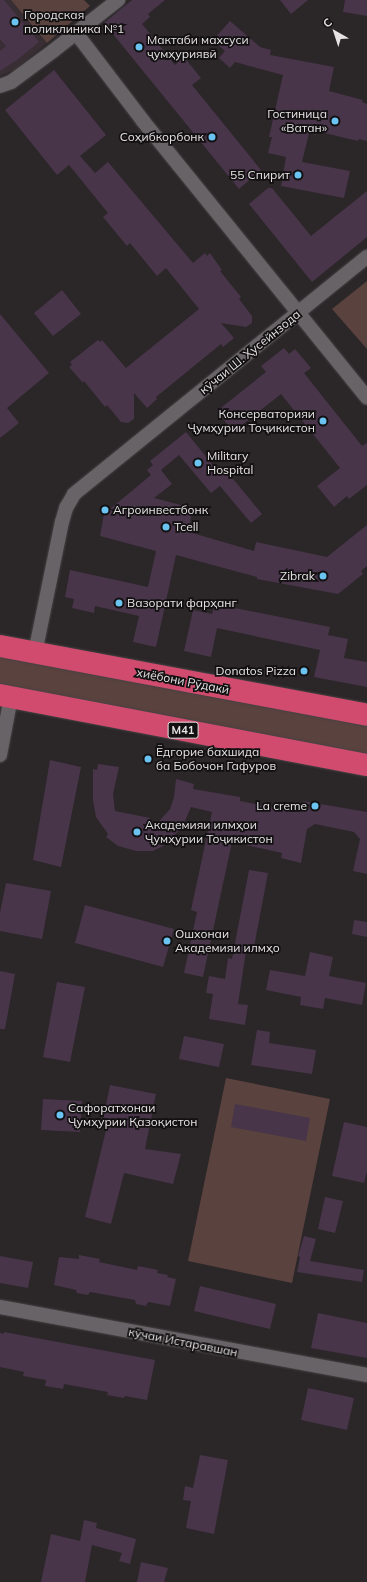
<!DOCTYPE html>
<html>
<head>
<meta charset="utf-8">
<style>
	body { margin:0 }
	#map { position:relative; width:367px; height:1582px; overflow:hidden; background:#2b2628; font-family:Mulish,sans-serif }
	div>[style] { position:absolute }
	.built>* { inset:0; background:#382e33 }
	.green>* { inset:0; background:#5a423e }
	.building>* { inset:0; background:#48354a }
	.roads { filter:drop-shadow(0 0 1px #464244) drop-shadow(0 0 1px #464244) }
	.street>* { height:14px; margin:-7px; padding:0 7px; transform-origin:7px; border-radius:7px; background:#686366 }
	.highway>* { height:22px; margin:-11px; padding:0 11px; transform-origin:11px; border-radius:11px; background:#d04b6d }
	.dots>* { width:11px; height:11px; translate:-50% -50%; box-sizing:border-box; border:2px solid #121011; border-radius:50% }
	span { translate:-50% -50%; white-space:nowrap; text-align:center; line-height:1.15; -webkit-text-stroke:3.5px #121011; paint-order:stroke }
	.shield-label span { padding:1px 3px; background:#121011; border:1px solid; border-radius:3px; -webkit-text-stroke-width:0 }
	.shield-label { font-size:11px; color:#e6e3e5; font-weight:700 }
	.poi-label { font-size:12px; color:#e6e3e5 }
	.left { translate:0 -50%; text-align:left }
	.right { translate:-100% -50%; text-align:right }
	.street-label { font-size:12px; color:#e6e3e5 }
	.north { position:absolute; left:315px; top:12px; width:40px; height:40px; -webkit-text-stroke:3px #121011; paint-order:stroke; rotate:321deg; font-size:11px; font-weight:700; line-height:16px; text-align:center; color:#e6e3e5 }
	.north::after { content:''; display:block; margin:auto; width:14px; height:18px; background:#e6e3e5; clip-path:polygon(50% 0,100% 100%,50% 72%,0 100%) }
</style>
</head>
<body>
<div id="map">
	<div class="built">
		<i style="clip-path:polygon(0 0,11px 0,47px 43px,14px 70px,0 76px)"></i>
	</div>
	<div class="green">
		<i style="clip-path:polygon(11px 0,84px 0,90px 6px,47px 43px)"></i>
		<i style="clip-path:polygon(367px 281px,367px 349px,332px 309px)"></i>
		<i style="clip-path:polygon(0 654px,367px 721px,367px 755px,0 686px)"></i>
		<i style="clip-path:polygon(226px 1078px,330px 1099px,292px 1283px,188px 1261px)"></i>
	</div>
	<div class="building">
		<i style="clip-path:polygon(0 0,4px 0,39px 42px,17px 60px,0 71px,0 51px,6px 46px,0 39px)"></i>
		<i style="clip-path:polygon(132px 0,165px 0,148px 14px,150px 17px,142px 24px,175px 65px,184px 57px,201px 78px,192px 85px,261px 170px,239px 189px,104px 23px)"></i>
		<i style="clip-path:polygon(280px 0,308px 0,291px 14px)"></i>
		<i style="clip-path:polygon(345px 0,367px 0,367px 16px,343px 12px)"></i>
		<i style="clip-path:polygon(230px 21px,260px 47px,271px 50px,270px 55px,334px 67px,329px 91px,363px 100px,362px 102px,367px 104px,367px 141px,359px 139px,358px 141px,316px 131px,316px 135px,309px 133px,302px 162px,350px 171px,344px 198px,281px 186px,286px 157px,268px 153px,272px 137px,269px 137px,283px 75px,235px 62px,230px 68px,219px 58px,225px 51px,213px 40px)"></i>
		<i style="clip-path:polygon(54px 70px,106px 135px,80px 156px,95px 173px,108px 162px,193px 263px,205px 253px,207px 256px,210px 253px,222px 270px,220px 271px,241px 297px,239px 299px,252px 316px,252px 323px,246px 327px,221px 323px,234px 338px,223px 347px,221px 344px,156px 397px,157px 399px,147px 408px,134px 393px,134px 419px,128px 423px,121px 422px,107px 405px,105px 407px,84px 381px,83px 383px,69px 367px,72px 365px,70px 362px,98px 340px,100px 342px,102px 340px,126px 368px,199px 309px,166px 268px,157px 276px,130px 243px,127px 246px,103px 217px,108px 213px,69px 165px,57px 175px,5px 110px)"></i>
		<i style="clip-path:polygon(268px 188px,272px 188px,311px 236px,367px 191px,367px 237px,312px 282px,249px 204px)"></i>
		<i style="clip-path:polygon(62px 290px,81px 314px,53px 336px,34px 313px)"></i>
		<i style="clip-path:polygon(0 314px,49px 373px,7px 408px,19px 423px,0 438px)"></i>
		<i style="clip-path:polygon(284px 348px,289px 354px,295px 349px,311px 368px,304px 373px,362px 446px,367px 443px,367px 485px,349px 499px,347px 496px,334px 507px,317px 486px,340px 468px,281px 394px,233px 432px,217px 411px,266px 372px,261px 366px)"></i>
		<i style="clip-path:polygon(186px 432px,220px 474px,225px 469px,262px 514px,251px 523px,220px 486px,211px 493px,179px 455px,161px 470px,172px 484px,154px 498px,192px 508px,189px 532px,254px 551px,256px 542px,327px 557px,367px 525px,367px 566px,361px 571px,363px 574px,338px 594px,257px 579px,257px 577px,176px 555px,156px 647px,133px 642px,139px 616px,95px 606px,94px 613px,72px 608px,74px 599px,65px 597px,70px 570px,148px 587px,156px 551px,100px 536px,104px 514px,151px 475px,147px 470px,153px 465px,150px 461px)"></i>
		<i style="clip-path:polygon(215px 604px,330px 627px,328px 635px,348px 639px,344px 658px,367px 662px,367px 687px,314px 677px,320px 650px,217px 628px,211px 657px,184px 651px,193px 610px,212px 614px)"></i>
		<i style="clip-path:polygon(50px 760px,81px 767px,61px 867px,33px 860px)"></i>
		<i style="clip-path:polygon(98px 764px,119px 767px,113px 794px,115px 811px,150px 818px,154px 827px,170px 809px,174px 797px,176px 779px,194px 784px,193px 789px,240px 797px,240px 801px,294px 812px,302px 806px,303px 801px,367px 812px,367px 874px,353px 871px,360px 839px,354px 832px,315px 824px,307px 829px,301px 863px,281px 858px,282px 853px,232px 842px,203px 977px,184px 973px,197px 912px,191px 910px,212px 812px,191px 807px,182px 828px,163px 846px,153px 851px,136px 851px,118px 846px,106px 837px,108px 834px,96px 817px,93px 800px,93px 769px,97px 770px)"></i>
		<i style="clip-path:polygon(249px 870px,268px 873px,253px 952px,246px 951px,238px 1004px,248px 1005px,245px 1025px,209px 1019px,213px 994px,206px 993px,209px 976px,225px 979px,228px 958px,232px 959px)"></i>
		<i style="clip-path:polygon(6px 883px,51px 891px,42px 939px,0 931px,0 913px)"></i>
		<i style="clip-path:polygon(85px 905px,174px 929px,163px 967px,75px 943px)"></i>
		<i style="clip-path:polygon(354px 920px,367px 922px,367px 937px,352px 934px)"></i>
		<i style="clip-path:polygon(310px 952px,333px 957px,329px 976px,366px 983px,362px 1005px,325px 998px,323px 1009px,300px 1005px,301px 997px,266px 990px,270px 970px,305px 976px)"></i>
		<i style="clip-path:polygon(0 971px,15px 974px,5px 1029px,0 1029px)"></i>
		<i style="clip-path:polygon(57px 982px,85px 987px,70px 1062px,43px 1057px)"></i>
		<i style="clip-path:polygon(257px 1030px,270px 1032px,269px 1043px,316px 1050px,312px 1074px,251px 1065px)"></i>
		<i style="clip-path:polygon(184px 1036px,224px 1044px,219px 1067px,179px 1059px)"></i>
		<i style="clip-path:polygon(110px 1085px,156px 1094px,145px 1149px,181px 1154px,173px 1184px,124px 1173px,111px 1224px,85px 1217px,107px 1126px,102px 1125px)"></i>
		<i style="clip-path:polygon(43px 1099px,82px 1101px,80px 1132px,41px 1130px)"></i>
		<i style="clip-path:polygon(235px 1104px,310px 1118px,306px 1141px,231px 1127px)"></i>
		<i style="clip-path:polygon(344px 1122px,367px 1127px,367px 1171px,364px 1183px,332px 1176px)"></i>
		<i style="clip-path:polygon(325px 1197px,343px 1201px,335px 1233px,318px 1229px)"></i>
		<i style="clip-path:polygon(304px 1236px,316px 1239px,310px 1261px,364px 1270px,362px 1282px,297px 1272px,300px 1257px,298px 1256px)"></i>
		<i style="clip-path:polygon(79px 1255px,100px 1259px,99px 1262px,137px 1270px,138px 1266px,158px 1270px,157px 1273px,168px 1275px,167px 1277px,176px 1279px,170px 1306px,148px 1302px,146px 1306px,136px 1304px,135px 1300px,90px 1292px,88px 1295px,77px 1293px,76px 1290px,54px 1285px,59px 1257px,79px 1259px)"></i>
		<i style="clip-path:polygon(0 1256px,33px 1262px,28px 1288px,0 1283px)"></i>
		<i style="clip-path:polygon(200px 1286px,276px 1304px,270px 1329px,194px 1311px)"></i>
		<i style="clip-path:polygon(318px 1313px,367px 1323px,367px 1358px,311px 1348px)"></i>
		<i style="clip-path:polygon(4px 1332px,155px 1360px,147px 1400px,125px 1396px,124px 1398px,107px 1395px,108px 1392px,64px 1384px,63px 1389px,45px 1386px,46px 1380px,23px 1376px,24px 1372px,0 1367px,0 1333px,4px 1334px)"></i>
		<i style="clip-path:polygon(308px 1388px,354px 1398px,347px 1430px,301px 1420px)"></i>
		<i style="clip-path:polygon(200px 1455px,228px 1460px,214px 1534px,186px 1528px,191px 1501px,183px 1500px,185px 1486px,193px 1488px)"></i>
		<i style="clip-path:polygon(84px 1520px,97px 1523px,96px 1528px,136px 1539px,130px 1564px,119px 1561px,122px 1553px,92px 1545px,85px 1582px,41px 1582px,51px 1534px,80px 1541px)"></i>
		<i style="clip-path:polygon(141px 1562px,168px 1568px,164px 1582px,137px 1582px)"></i>
	</div>
	<div class="roads">
		<div class="street">
			<i style="left:76px;top:33px;width:111px;rotate:52.7deg"></i>
			<i style="left:143px;top:121px;width:356px;rotate:51deg"></i>
			<i style="left:0;top:86px;width:12px;rotate:-20deg"></i>
			<i style="left:11px;top:82px;width:52px;rotate:-36.4deg"></i>
			<i style="left:53px;top:51px;width:83px;rotate:-38.1deg"></i>
			<i style="left:35px;top:653px;width:134px;rotate:-78.4deg"></i>
			<i style="left:62px;top:522px;width:15px;rotate:-74deg"></i>
			<i style="left:66px;top:508px;width:16px;rotate:-60deg"></i>
			<i style="left:74px;top:494px;width:377px;rotate:-39deg"></i>
			<i style="left:0;top:755px;width:59px;rotate:-79.3deg"></i>
			<i style="left:0;top:1307px;width:373px;rotate:10.5deg"></i>
		</div>
		<div class="highway">
			<i style="left:0;top:646px;width:373px;rotate:10.6deg"></i>
			<i style="left:0;top:695px;width:374px;rotate:10.8deg"></i>
		</div>
	</div>
	<div class="dots">
		<i style="left:15px;top:22px;background:#6bc3f2"></i>
		<i style="left:139px;top:47px;background:#6bc3f2"></i>
		<i style="left:335px;top:121px;background:#6bc3f2"></i>
		<i style="left:212px;top:137px;background:#6bc3f2"></i>
		<i style="left:298px;top:175px;background:#6bc3f2"></i>
		<i style="left:323px;top:421px;background:#6bc3f2"></i>
		<i style="left:198px;top:463px;background:#6bc3f2"></i>
		<i style="left:105px;top:510px;background:#6bc3f2"></i>
		<i style="left:166px;top:527px;background:#6bc3f2"></i>
		<i style="left:323px;top:576px;background:#6bc3f2"></i>
		<i style="left:119px;top:603px;background:#6bc3f2"></i>
		<i style="left:304px;top:671px;background:#6bc3f2"></i>
		<i style="left:148px;top:759px;background:#6bc3f2"></i>
		<i style="left:315px;top:806px;background:#6bc3f2"></i>
		<i style="left:137px;top:832px;background:#6bc3f2"></i>
		<i style="left:167px;top:941px;background:#6bc3f2"></i>
		<i style="left:60px;top:1115px;background:#6bc3f2"></i>
	</div>
	<div class="shield-label">
		<span style="left:183px;top:730px">M41</span>
	</div>
	<div class="poi-label">
		<span class="left" style="left:24px;top:22px">Городская<br>поликлиника №1</span>
		<span class="left" style="left:147px;top:47px">Мактаби махсуси<br>ҷумҳуриявӣ</span>
		<span class="right" style="left:327px;top:121px">Гостиница<br>«Ватан»</span>
		<span class="right" style="left:204px;top:137px">Соҳибкорбонк</span>
		<span class="right" style="left:290px;top:175px">55 Спирит</span>
		<span class="right" style="left:315px;top:421px">Консерваторияи<br>Ҷумҳурии Тоҷикистон</span>
		<span class="left" style="left:207px;top:463px">Military<br>Hospital</span>
		<span class="left" style="left:113px;top:510px">Агроинвестбонк</span>
		<span class="left" style="left:174px;top:527px">Tcell</span>
		<span class="right" style="left:315px;top:576px">Zibrak</span>
		<span class="left" style="left:127px;top:603px">Вазорати фарҳанг</span>
		<span class="right" style="left:296px;top:671px">Donatos Pizza</span>
		<span class="left" style="left:156px;top:759px">Ёдгорие бахшида<br>ба Бобочон Гафуров</span>
		<span class="right" style="left:307px;top:806px">La creme</span>
		<span class="left" style="left:145px;top:832px">Академияи илмҳои<br>Ҷумҳурии Тоҷикистон</span>
		<span class="left" style="left:175px;top:941px">Ошхонаи<br>Академияи илмҳо</span>
		<span class="left" style="left:68px;top:1115px">Сафоратхонаи<br>Ҷумҳурии Қазоқистон</span>
	</div>
	<div class="street-label">
		<span style="left:250px;top:352px;rotate:-39deg">кӯчаи Ш. Ҳусейнзода</span>
		<span style="left:183px;top:681px;rotate:11deg">хиёбони Рӯдакӣ</span>
		<span style="left:183px;top:1342px;rotate:11deg">кӯчаи Истаравшан</span>
	</div>
	<div class="north">С</div>
</div>
</body>
</html>
